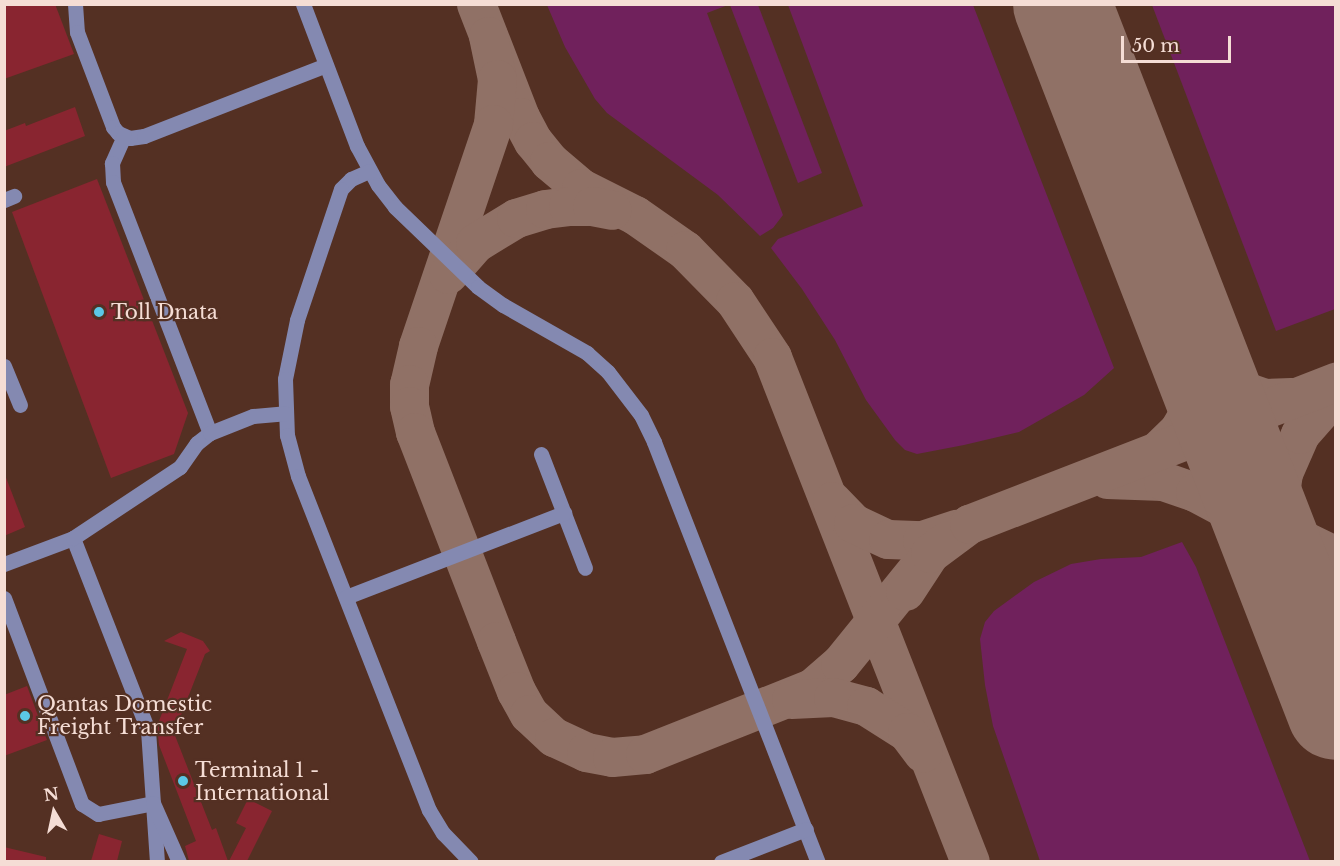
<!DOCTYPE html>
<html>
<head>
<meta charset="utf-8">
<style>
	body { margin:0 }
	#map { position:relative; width:1340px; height:866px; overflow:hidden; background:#543023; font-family:"Libre Baskerville",serif }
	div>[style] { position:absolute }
	.green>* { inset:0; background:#70215c }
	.taxiway>* { height:39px; margin:-19.5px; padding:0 19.5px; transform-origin:19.5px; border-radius:19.5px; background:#907166 }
	.runway>* { height:98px; margin:-49px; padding:0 49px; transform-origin:49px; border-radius:49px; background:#907166 }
	.building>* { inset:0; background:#892530 }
	.minor>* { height:15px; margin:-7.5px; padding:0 7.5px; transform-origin:7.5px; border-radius:7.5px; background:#8489b1 }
	.dots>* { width:16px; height:16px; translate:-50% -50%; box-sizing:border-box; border:3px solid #543023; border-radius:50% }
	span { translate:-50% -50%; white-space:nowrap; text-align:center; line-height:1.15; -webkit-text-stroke:4.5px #543023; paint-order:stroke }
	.poi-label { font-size:20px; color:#f5ddd5 }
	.left { translate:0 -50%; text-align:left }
	.frame { position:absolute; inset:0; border:6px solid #f5ddd5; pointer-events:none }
	.north { position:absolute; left:24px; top:782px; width:60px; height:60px; -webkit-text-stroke:4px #543023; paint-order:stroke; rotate:351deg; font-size:16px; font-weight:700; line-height:24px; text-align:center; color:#f5ddd5 }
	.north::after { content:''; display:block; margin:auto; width:21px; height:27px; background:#f5ddd5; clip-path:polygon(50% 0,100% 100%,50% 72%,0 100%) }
	.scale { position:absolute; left:1121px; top:36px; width:110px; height:27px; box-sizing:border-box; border:3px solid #f5ddd5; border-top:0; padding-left:8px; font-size:18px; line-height:21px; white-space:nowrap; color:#f5ddd5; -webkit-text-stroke:4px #543023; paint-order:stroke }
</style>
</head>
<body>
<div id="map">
	<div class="green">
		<i style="clip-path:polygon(547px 5px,728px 5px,707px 13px,783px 215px,773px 228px,760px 236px,718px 195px,607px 113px,595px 99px,565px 47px)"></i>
		<i style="clip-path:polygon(730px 5px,758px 5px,822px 173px,798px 183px)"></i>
		<i style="clip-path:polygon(788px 5px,973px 5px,1114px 368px,1084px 395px,1019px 432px,964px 445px,917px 454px,905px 450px,895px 440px,866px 400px,835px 340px,802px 289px,771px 248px,778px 239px,863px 206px)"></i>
		<i style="clip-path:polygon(1152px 5px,1335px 5px,1335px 309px,1276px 331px)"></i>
		<i style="clip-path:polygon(1182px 542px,1196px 567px,1310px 861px,1040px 861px,993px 726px,985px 685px,980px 639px,985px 622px,994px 611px,1034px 582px,1071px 564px,1101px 559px,1141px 557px)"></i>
	</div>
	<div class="taxiway">
		<i style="left:476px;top:4px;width:121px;rotate:68.7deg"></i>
		<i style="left:520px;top:117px;width:27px;rotate:62deg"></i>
		<i style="left:533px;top:141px;width:26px;rotate:51deg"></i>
		<i style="left:549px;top:161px;width:42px;rotate:40.2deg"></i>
		<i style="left:581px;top:188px;width:60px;rotate:26.6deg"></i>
		<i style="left:635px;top:215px;width:61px;rotate:35deg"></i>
		<i style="left:685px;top:250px;width:71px;rotate:45.6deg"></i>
		<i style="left:735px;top:301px;width:67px;rotate:56.5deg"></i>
		<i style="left:772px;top:357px;width:542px;rotate:68.59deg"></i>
		<i style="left:488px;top:36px;width:44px;rotate:78.2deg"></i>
		<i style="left:497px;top:79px;width:45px;rotate:95.1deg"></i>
		<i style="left:493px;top:124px;width:234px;rotate:108.7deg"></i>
		<i style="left:418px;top:346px;width:39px;rotate:103deg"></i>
		<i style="left:409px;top:384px;width:22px;rotate:90deg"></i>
		<i style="left:409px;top:406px;width:27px;rotate:77deg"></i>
		<i style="left:415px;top:432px;width:224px;rotate:68.8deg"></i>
		<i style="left:496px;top:641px;width:54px;rotate:68.2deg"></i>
		<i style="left:516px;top:691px;width:26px;rotate:61deg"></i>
		<i style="left:529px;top:714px;width:34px;rotate:43deg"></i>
		<i style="left:554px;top:737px;width:35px;rotate:25deg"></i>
		<i style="left:586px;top:752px;width:26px;rotate:11deg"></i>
		<i style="left:612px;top:757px;width:33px;rotate:-5deg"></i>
		<i style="left:645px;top:754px;width:180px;rotate:-21.6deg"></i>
		<i style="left:812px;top:688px;width:37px;rotate:-41deg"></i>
		<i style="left:840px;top:664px;width:122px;rotate:-51deg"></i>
		<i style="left:448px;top:274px;width:41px;rotate:-48.9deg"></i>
		<i style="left:475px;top:243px;width:48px;rotate:-31.4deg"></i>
		<i style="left:516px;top:218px;width:30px;rotate:-17deg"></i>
		<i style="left:545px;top:209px;width:23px;rotate:-7deg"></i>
		<i style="left:568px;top:206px;width:24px"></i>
		<i style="left:592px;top:206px;width:20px;rotate:11deg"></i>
		<i style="left:1186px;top:318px;width:43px;rotate:68.2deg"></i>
		<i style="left:1202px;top:358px;width:37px;rotate:47deg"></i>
		<i style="left:1227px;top:385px;width:39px;rotate:19deg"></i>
		<i style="left:1264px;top:398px;width:27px;rotate:-2deg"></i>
		<i style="left:1222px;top:418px;width:93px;rotate:65.1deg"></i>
		<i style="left:1261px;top:502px;width:50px;rotate:44.2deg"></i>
		<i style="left:1297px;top:537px;width:43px;rotate:26deg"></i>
		<i style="left:1157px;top:451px;width:29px;rotate:-44deg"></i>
		<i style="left:1178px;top:431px;width:28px;rotate:-60deg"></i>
		<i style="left:1192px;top:407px;width:35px;rotate:-80deg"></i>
		<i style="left:1198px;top:373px;width:32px;rotate:-104deg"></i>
		<i style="left:1107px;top:479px;width:56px;rotate:2deg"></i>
		<i style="left:1163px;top:481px;width:34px;rotate:19deg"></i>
		<i style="left:1195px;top:492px;width:34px;rotate:28deg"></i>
		<i style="left:1225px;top:508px;width:34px;rotate:38deg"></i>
		<i style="left:1252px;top:529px;width:25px;rotate:50deg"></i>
		<i style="left:1268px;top:548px;width:64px;rotate:67.9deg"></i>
		<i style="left:832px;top:501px;width:30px;rotate:46deg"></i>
		<i style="left:853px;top:523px;width:38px;rotate:25deg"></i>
		<i style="left:888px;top:539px;width:34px;rotate:2deg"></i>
		<i style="left:922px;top:540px;width:36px;rotate:-18deg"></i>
		<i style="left:1282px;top:567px;width:39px;rotate:-100deg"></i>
		<i style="left:1275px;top:529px;width:57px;rotate:-81.9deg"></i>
		<i style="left:1283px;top:473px;width:43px;rotate:-66.4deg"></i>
		<i style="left:1300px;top:434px;width:55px;rotate:-48.7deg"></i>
		<i style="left:905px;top:591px;width:45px;rotate:-56.7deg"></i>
		<i style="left:930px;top:553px;width:49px;rotate:-36.6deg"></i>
		<i style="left:969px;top:524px;width:394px;rotate:-21.2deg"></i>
		<i style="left:791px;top:699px;width:42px;rotate:-2.7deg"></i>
		<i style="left:833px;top:697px;width:34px;rotate:15deg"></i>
		<i style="left:866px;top:706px;width:49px;rotate:32.4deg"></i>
		<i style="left:907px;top:732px;width:26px;rotate:53deg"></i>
		<i style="left:1335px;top:701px;width:1px;rotate:45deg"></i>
	</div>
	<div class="runway">
		<i style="left:1062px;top:4px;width:758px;rotate:68.82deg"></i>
	</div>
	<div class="building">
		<i style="clip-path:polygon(4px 4px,55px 4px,74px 54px,4px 79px)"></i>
		<i style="clip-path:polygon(75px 107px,85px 136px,4px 167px,4px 131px,25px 123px,26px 126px)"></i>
		<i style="clip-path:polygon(97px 179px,188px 413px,174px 454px,111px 478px,12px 212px)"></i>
		<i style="clip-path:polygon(5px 475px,25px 527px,4px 536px,4px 476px)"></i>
		<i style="clip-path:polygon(181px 632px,203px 641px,210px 651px,205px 654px,174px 733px,212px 830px,216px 828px,228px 861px,189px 861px,185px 846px,196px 841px,159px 745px,157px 726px,187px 649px,164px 641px)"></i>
		<i style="clip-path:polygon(27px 686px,47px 740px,4px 756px,4px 695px)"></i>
		<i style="clip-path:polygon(248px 799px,272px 811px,247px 861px,229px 861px,246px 828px,236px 823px)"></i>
		<i style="clip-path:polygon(99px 834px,122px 841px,117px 861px,91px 861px)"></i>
		<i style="clip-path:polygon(4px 847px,46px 857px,46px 861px,4px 861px)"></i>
	</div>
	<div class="minor">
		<i style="left:75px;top:4px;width:28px;rotate:86deg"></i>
		<i style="left:77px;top:32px;width:102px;rotate:69.2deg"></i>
		<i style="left:113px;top:127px;width:8px;rotate:50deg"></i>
		<i style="left:118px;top:133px;width:13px;rotate:23deg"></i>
		<i style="left:130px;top:138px;width:14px;rotate:-8deg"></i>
		<i style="left:144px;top:136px;width:195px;rotate:-21.3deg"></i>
		<i style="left:303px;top:4px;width:152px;rotate:69.2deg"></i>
		<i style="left:357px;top:146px;width:44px;rotate:61.7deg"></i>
		<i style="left:378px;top:185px;width:28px;rotate:52deg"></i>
		<i style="left:395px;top:207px;width:115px;rotate:43.9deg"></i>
		<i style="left:478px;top:287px;width:31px;rotate:36deg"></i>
		<i style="left:503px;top:305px;width:97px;rotate:29.7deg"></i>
		<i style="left:587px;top:353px;width:28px;rotate:42deg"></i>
		<i style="left:608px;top:372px;width:54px;rotate:52.5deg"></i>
		<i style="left:641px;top:415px;width:30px;rotate:64deg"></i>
		<i style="left:654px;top:442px;width:451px;rotate:68.7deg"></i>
		<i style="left:124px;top:136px;width:30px;rotate:114deg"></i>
		<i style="left:112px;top:163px;width:19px;rotate:87deg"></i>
		<i style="left:113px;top:182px;width:269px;rotate:68.9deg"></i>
		<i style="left:369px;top:171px;width:20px;rotate:156deg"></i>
		<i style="left:351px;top:179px;width:14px;rotate:135deg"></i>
		<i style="left:341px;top:189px;width:138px;rotate:108.6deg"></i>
		<i style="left:297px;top:320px;width:60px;rotate:101.5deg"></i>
		<i style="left:285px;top:379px;width:56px;rotate:88deg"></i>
		<i style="left:287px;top:435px;width:42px;rotate:75deg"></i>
		<i style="left:298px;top:476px;width:359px;rotate:68.6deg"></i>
		<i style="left:429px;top:810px;width:27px;rotate:59deg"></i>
		<i style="left:443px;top:833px;width:40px;rotate:46deg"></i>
		<i style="left:4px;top:200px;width:11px;rotate:-22deg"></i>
		<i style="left:4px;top:366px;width:42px;rotate:67.7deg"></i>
		<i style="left:541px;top:454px;width:122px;rotate:68.9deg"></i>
		<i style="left:73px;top:538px;width:206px;rotate:68.7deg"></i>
		<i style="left:148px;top:730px;width:132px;rotate:86.1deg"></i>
		<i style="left:4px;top:564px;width:74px;rotate:-20.6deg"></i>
		<i style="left:73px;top:538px;width:128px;rotate:-33.6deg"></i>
		<i style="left:180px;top:467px;width:29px;rotate:-55deg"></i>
		<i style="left:197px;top:443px;width:16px;rotate:-38deg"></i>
		<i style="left:210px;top:433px;width:46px;rotate:-21.6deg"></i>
		<i style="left:253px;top:416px;width:32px;rotate:-5deg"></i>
		<i style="left:346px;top:597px;width:234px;rotate:-21.1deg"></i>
		<i style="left:4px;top:598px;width:220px;rotate:69.3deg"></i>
		<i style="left:82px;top:804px;width:19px;rotate:32deg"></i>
		<i style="left:98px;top:814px;width:56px;rotate:-11.3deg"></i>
		<i style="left:153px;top:803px;width:64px;rotate:66.2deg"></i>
		<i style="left:721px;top:862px;width:91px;rotate:-21.2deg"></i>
	</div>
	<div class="dots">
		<i style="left:99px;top:312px;background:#5bc8e6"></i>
		<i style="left:25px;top:716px;background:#5bc8e6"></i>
		<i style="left:183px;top:781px;background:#5bc8e6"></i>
	</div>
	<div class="poi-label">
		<span class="left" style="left:111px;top:312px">Toll Dnata</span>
		<span class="left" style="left:37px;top:716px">Qantas Domestic<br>Freight Transfer</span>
		<span class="left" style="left:195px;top:782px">Terminal 1 -<br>International</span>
	</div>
	<div class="frame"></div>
	<div class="north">N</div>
	<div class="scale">50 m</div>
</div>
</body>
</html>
